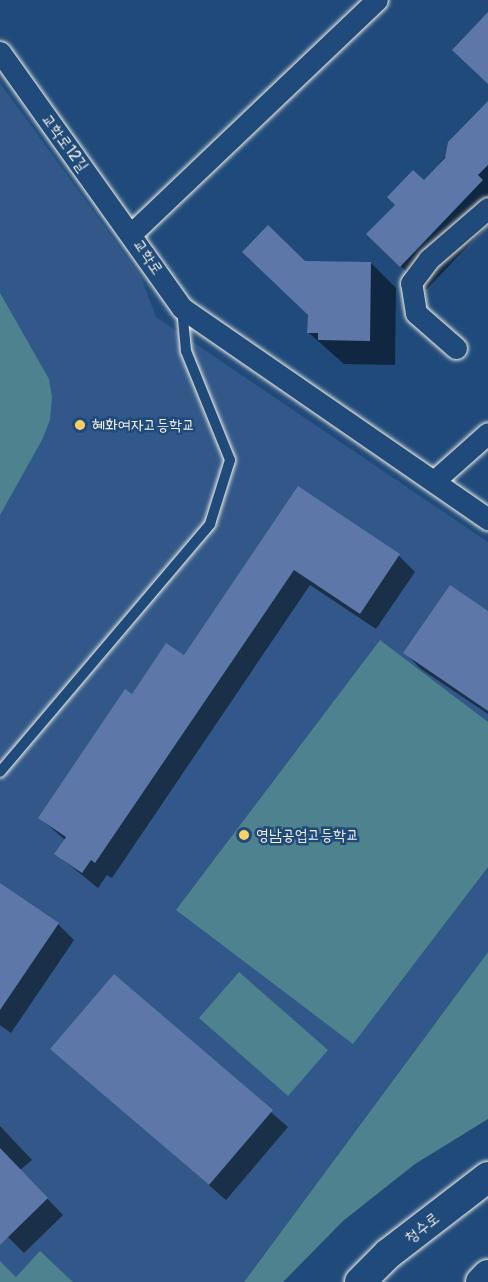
<!DOCTYPE html>
<html>
<head>
<meta charset="utf-8">
<style>
	body { margin:0 }
	#map { position:relative; width:488px; height:1282px; overflow:hidden; background:#1f4a7a; font-family:Pangolin,"Poor Story",sans-serif }
	div>[style] { position:absolute }
	.built>* { inset:0; background:#315888 }
	.green>* { inset:0; background:#4e828f }
	.shadow>* { inset:0; background:#0007 }
	.building>* { inset:0; background:#5c77a8 }
	.roads { filter:drop-shadow(0 0 2px #f4f1e8) drop-shadow(0 0 2px #f4f1e8) }
	.service>* { height:10px; margin:-5px; padding:0 5px; transform-origin:5px; border-radius:5px; background:#1f4a7a }
	.minor>* { height:21px; margin:-10.5px; padding:0 10.5px; transform-origin:10.5px; border-radius:10.5px; background:#1f4a7a }
	.secondary>* { height:30px; margin:-15px; padding:0 15px; transform-origin:15px; border-radius:15px; background:#1f4a7a }
	.dots>* { width:16px; height:16px; translate:-50% -50%; box-sizing:border-box; border:3px solid #1f4a7a; border-radius:50% }
	span { translate:-50% -50%; white-space:nowrap; text-align:center; line-height:1.15; -webkit-text-stroke:5px #1f4a7a; paint-order:stroke }
	.street-label { font-size:16px; color:#f4f1e8 }
	.poi-label { font-size:16px; color:#f4f1e8 }
	.left { translate:0 -50%; text-align:left }
</style>
</head>
<body>
<div id="map">
	<div class="built">
		<i style="clip-path:polygon(0 83px,141px 277px,156px 317px,488px 542px,488px 952px,244px 1282px,73px 1282px,40px 1252px,16px 1277px,0 1261px)"></i>
	</div>
	<div class="green">
		<i style="clip-path:polygon(0 293px,49px 379px,52px 397px,50px 420px,42px 440px,0 515px)"></i>
		<i style="clip-path:polygon(380px 640px,488px 722px,488px 867px,353px 1044px,176px 910px)"></i>
		<i style="clip-path:polygon(488px 952px,488px 1119px,415px 1164px,343px 1221px,283px 1282px,244px 1282px)"></i>
		<i style="clip-path:polygon(239px 972px,328px 1050px,288px 1096px,199px 1018px)"></i>
		<i style="clip-path:polygon(40px 1251px,73px 1282px,0 1282px,0 1261px,16px 1277px)"></i>
	</div>
	<div class="shadow">
		<i style="clip-path:polygon(488px 103px,488px 225px,426px 290px,393px 259px,424px 183px)"></i>
		<i style="clip-path:polygon(304px 263px,371px 263px,396px 288px,395px 365px,344px 364px,309px 333px)"></i>
		<i style="clip-path:polygon(299px 488px,399px 556px,415px 572px,376px 629px,310px 585px,112px 878px,107px 875px,98px 888px,56px 854px,65px 840px,40px 818px,133px 696px,184px 657px)"></i>
		<i style="clip-path:polygon(488px 613px,488px 714px,421px 669px,405px 653px)"></i>
		<i style="clip-path:polygon(0 884px,58px 924px,74px 940px,11px 1033px,0 1025px)"></i>
		<i style="clip-path:polygon(114px 976px,288px 1127px,226px 1200px,52px 1049px)"></i>
		<i style="clip-path:polygon(0 1126px,32px 1160px,20px 1170px,63px 1215px,24px 1253px,0 1229px)"></i>
	</div>
	<div class="building">
		<i style="clip-path:polygon(488px 12px,488px 84px,452px 50px)"></i>
		<i style="clip-path:polygon(488px 101px,488px 165px,478px 175px,483px 180px,400px 267px,366px 234px,395px 205px,387px 197px,413px 170px,424px 180px,445px 158px,448px 142px)"></i>
		<i style="clip-path:polygon(268px 225px,305px 261px,371px 262px,370px 341px,318px 340px,318px 333px,307px 333px,308px 315px,242px 252px)"></i>
		<i style="clip-path:polygon(298px 486px,400px 554px,360px 614px,294px 570px,95px 863px,91px 860px,82px 873px,54px 854px,66px 837px,38px 818px,125px 689px,132px 694px,166px 643px,184px 655px)"></i>
		<i style="clip-path:polygon(450px 585px,488px 611px,488px 711px,403px 653px)"></i>
		<i style="clip-path:polygon(0 883px,59px 923px,0 1010px)"></i>
		<i style="clip-path:polygon(114px 974px,273px 1110px,209px 1185px,50px 1049px)"></i>
		<i style="clip-path:polygon(0 1148px,48px 1198px,0 1245px)"></i>
	</div>
	<div class="roads">
		<div class="service">
			<i style="left:0;top:772px;width:325px;rotate:-49.7deg"></i>
			<i style="left:210px;top:524px;width:67px;rotate:-72.6deg"></i>
			<i style="left:230px;top:460px;width:118px;rotate:-112deg"></i>
			<i style="left:186px;top:351px;width:43px;rotate:-95.3deg"></i>
		</div>
		<div class="minor">
			<i style="left:0;top:52px;width:314px;rotate:54.6deg"></i>
			<i style="left:182px;top:308px;width:372px;rotate:34.6deg"></i>
			<i style="left:132px;top:233px;width:338px;rotate:-43.6deg"></i>
			<i style="left:456px;top:348px;width:53px;rotate:-138.8deg"></i>
			<i style="left:416px;top:313px;width:30px;rotate:-99deg"></i>
			<i style="left:411px;top:283px;width:30px;rotate:-53deg"></i>
			<i style="left:429px;top:259px;width:78px;rotate:-40.8deg"></i>
			<i style="left:434px;top:481px;width:72px;rotate:-41.6deg"></i>
		</div>
		<div class="secondary">
			<i style="left:360px;top:1282px;width:40px;rotate:-45deg"></i>
			<i style="left:388px;top:1254px;width:126px;rotate:-37.6deg"></i>
			<i style="left:481px;top:1282px;width:10px;rotate:-45deg"></i>
		</div>
	</div>
	<div class="dots">
		<i style="left:80px;top:425px;background:#ffd166"></i>
		<i style="left:244px;top:835px;background:#ffd166"></i>
	</div>
	<div class="street-label">
		<span style="left:65px;top:143px;rotate:54deg">교학로12길</span>
		<span style="left:148px;top:257px;rotate:56deg">교학로</span>
		<span style="left:422px;top:1228px;rotate:-38deg">청수로</span>
	</div>
	<div class="poi-label">
		<span class="left" style="left:92px;top:425px">혜화여자고등학교</span>
		<span class="left" style="left:256px;top:835px">영남공업고등학교</span>
	</div>
</div>
</body>
</html>
